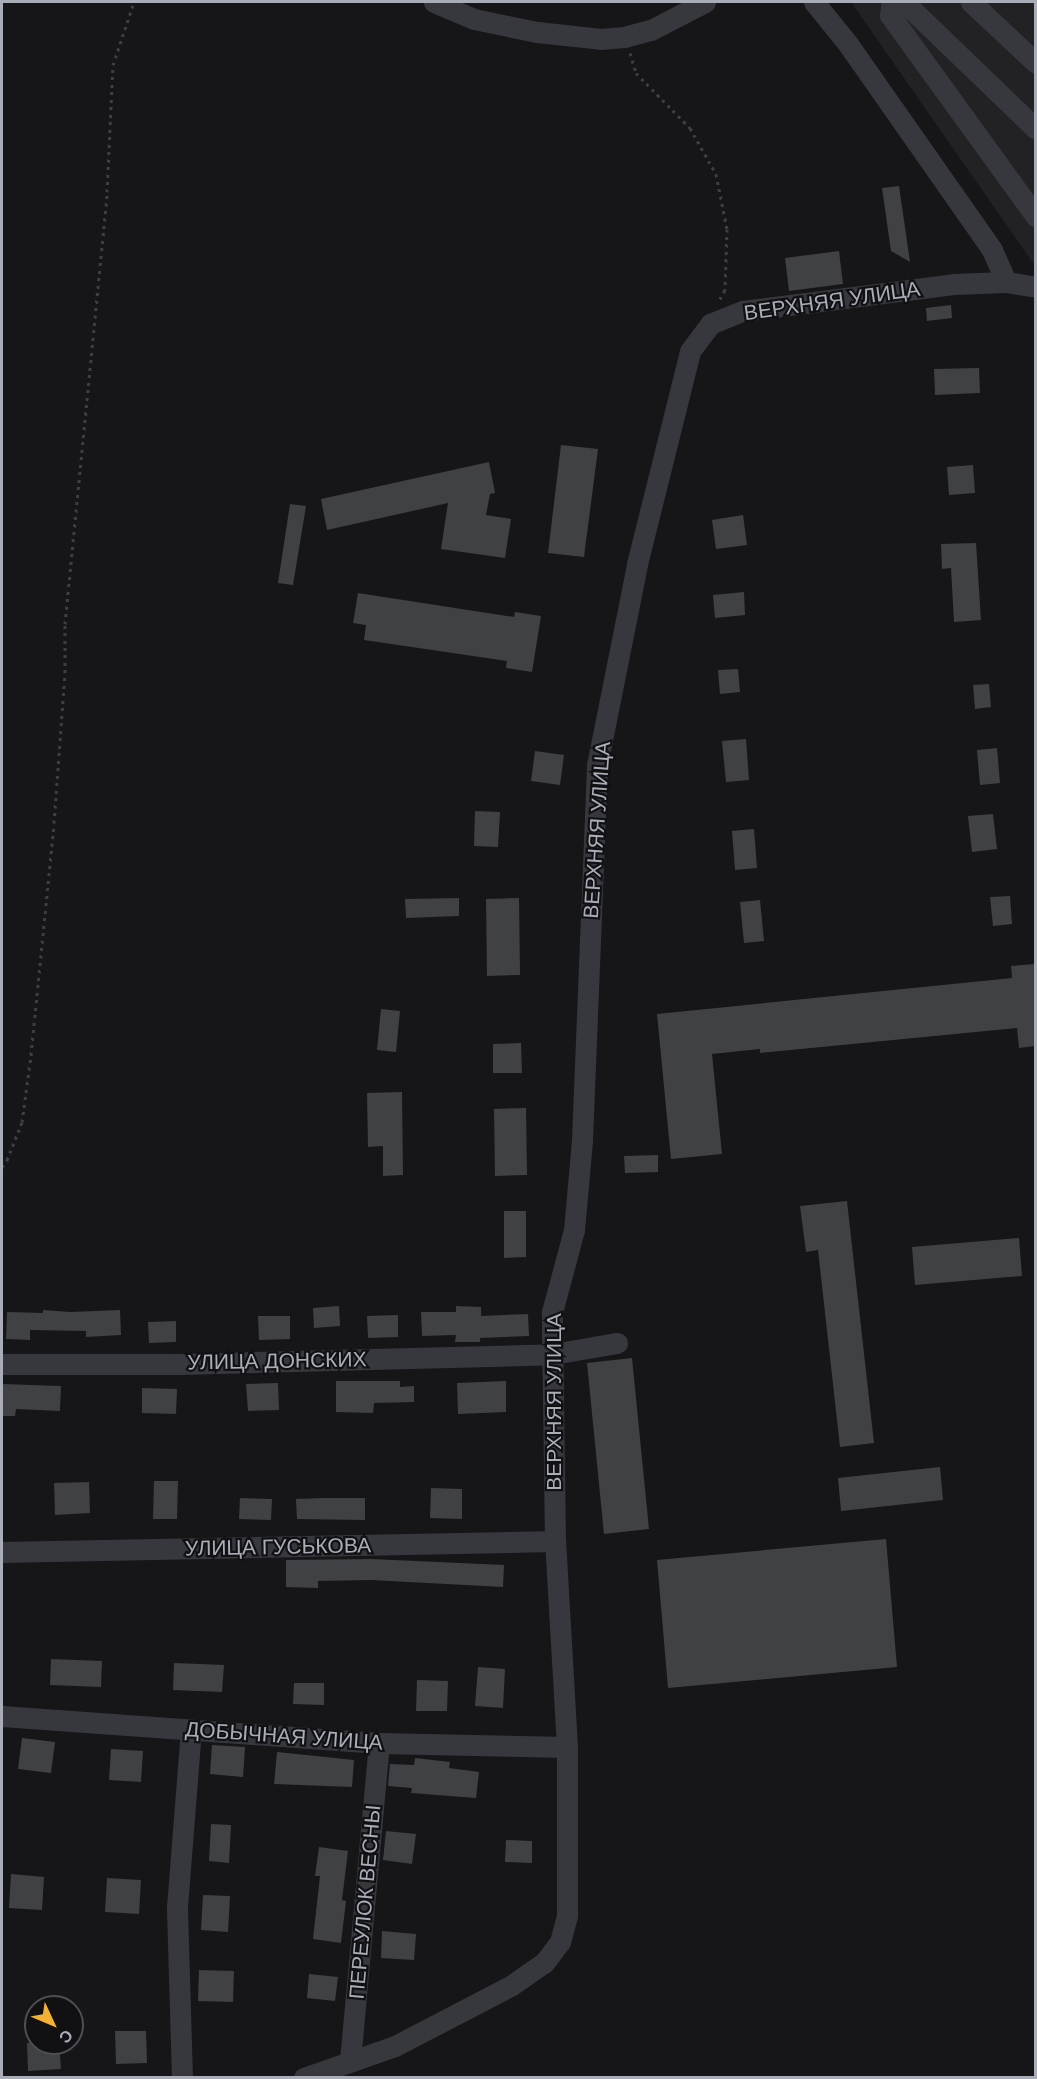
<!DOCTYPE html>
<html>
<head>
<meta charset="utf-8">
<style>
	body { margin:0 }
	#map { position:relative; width:1037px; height:2079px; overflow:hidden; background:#161618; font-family:Helvetica,sans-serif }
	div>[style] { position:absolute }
	.built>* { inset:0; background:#222225 }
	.building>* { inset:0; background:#404145 }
	.path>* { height:3px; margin-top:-1.5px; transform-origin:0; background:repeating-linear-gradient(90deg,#3d3f44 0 3px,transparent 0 7.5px) }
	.minor>* { height:21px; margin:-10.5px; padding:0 10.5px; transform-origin:10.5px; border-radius:10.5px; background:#37383d }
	span { translate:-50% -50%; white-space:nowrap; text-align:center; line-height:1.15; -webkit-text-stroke:4.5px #111113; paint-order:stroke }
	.street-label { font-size:21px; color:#a8adb8 }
	.frame { position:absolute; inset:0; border:3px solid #a8adb8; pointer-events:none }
	.north { position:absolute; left:24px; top:1995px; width:60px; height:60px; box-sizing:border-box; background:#111113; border:2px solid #4d4f55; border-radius:50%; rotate:134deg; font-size:16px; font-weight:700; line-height:24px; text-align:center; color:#a8adb8 }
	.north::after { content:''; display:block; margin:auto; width:21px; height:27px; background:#f2b134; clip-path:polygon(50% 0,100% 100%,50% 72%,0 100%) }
</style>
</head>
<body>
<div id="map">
	<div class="built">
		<i style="clip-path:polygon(851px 2px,1035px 2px,1035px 266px)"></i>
	</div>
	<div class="building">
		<i style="clip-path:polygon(899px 186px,910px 262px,891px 251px,882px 188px)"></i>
		<i style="clip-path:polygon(839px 251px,843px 284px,789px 291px,785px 258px)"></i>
		<i style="clip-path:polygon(951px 305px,952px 318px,927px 321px,926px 308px)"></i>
		<i style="clip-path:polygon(979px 368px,980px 393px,935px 395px,934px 369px)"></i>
		<i style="clip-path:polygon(561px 445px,598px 449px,584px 557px,548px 553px)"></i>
		<i style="clip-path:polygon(489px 462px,495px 493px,490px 494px,486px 515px,511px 519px,505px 558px,441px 549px,448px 503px,327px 530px,321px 499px)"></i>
		<i style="clip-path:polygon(973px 465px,975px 493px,949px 495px,947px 467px)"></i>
		<i style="clip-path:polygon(290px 504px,306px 506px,293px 585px,278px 583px)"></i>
		<i style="clip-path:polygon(743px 515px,747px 545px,716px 549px,712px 520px)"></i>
		<i style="clip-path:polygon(976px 543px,981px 620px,954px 622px,951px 568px,942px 569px,941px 544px)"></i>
		<i style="clip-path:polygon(744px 592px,745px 615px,715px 618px,713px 595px)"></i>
		<i style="clip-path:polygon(358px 593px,514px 617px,515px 612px,541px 616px,532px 672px,506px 668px,507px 661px,364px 640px,366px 625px,353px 623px)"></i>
		<i style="clip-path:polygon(738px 669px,740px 692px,720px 694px,718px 670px)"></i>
		<i style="clip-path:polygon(989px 684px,991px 707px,975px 709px,973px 685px)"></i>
		<i style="clip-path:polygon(746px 739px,749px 780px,726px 782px,722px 741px)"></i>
		<i style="clip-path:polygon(997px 748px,1000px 783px,980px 785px,977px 750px)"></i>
		<i style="clip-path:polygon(535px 751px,564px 755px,560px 785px,531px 781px)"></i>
		<i style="clip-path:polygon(475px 811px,500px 812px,498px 847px,474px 846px)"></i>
		<i style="clip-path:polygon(993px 814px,997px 849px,972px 852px,968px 816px)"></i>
		<i style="clip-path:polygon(754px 829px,757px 868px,735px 870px,732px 831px)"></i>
		<i style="clip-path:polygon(1010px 896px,1012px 924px,993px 926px,990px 897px)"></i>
		<i style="clip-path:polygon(459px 898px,459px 916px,406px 918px,405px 899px)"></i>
		<i style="clip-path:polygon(519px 898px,520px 975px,487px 976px,486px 899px)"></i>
		<i style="clip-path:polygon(760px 900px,764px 941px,744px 943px,740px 902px)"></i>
		<i style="clip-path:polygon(1035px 964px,1035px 1046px,1019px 1048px,1017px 1028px,760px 1053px,760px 1049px,712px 1054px,722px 1154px,671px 1159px,657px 1014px,1012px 978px,1011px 966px)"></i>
		<i style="clip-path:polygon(381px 1009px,400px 1011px,396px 1052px,377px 1050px)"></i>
		<i style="clip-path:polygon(521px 1043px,522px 1073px,493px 1073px,493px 1044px)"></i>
		<i style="clip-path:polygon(402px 1092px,403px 1175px,383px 1176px,383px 1146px,368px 1147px,367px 1093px)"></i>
		<i style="clip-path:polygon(526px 1108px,527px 1175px,495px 1176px,494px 1109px)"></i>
		<i style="clip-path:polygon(658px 1155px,658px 1172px,625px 1173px,624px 1156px)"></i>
		<i style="clip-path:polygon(847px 1201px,874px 1443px,840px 1447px,818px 1250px,806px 1252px,800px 1206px)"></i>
		<i style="clip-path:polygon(504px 1211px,526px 1211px,526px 1257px,504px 1258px)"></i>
		<i style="clip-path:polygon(1019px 1238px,1022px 1276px,915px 1285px,912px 1247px)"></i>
		<i style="clip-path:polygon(339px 1306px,340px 1326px,314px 1328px,313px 1308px)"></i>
		<i style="clip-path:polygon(456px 1306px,481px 1307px,481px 1316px,528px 1314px,529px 1336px,480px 1338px,480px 1342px,455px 1342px,456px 1335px,422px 1336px,421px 1312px,456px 1312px)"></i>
		<i style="clip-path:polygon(43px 1310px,70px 1312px,120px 1310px,121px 1335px,86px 1337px,86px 1331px,30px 1330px,30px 1340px,6px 1339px,7px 1312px,43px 1313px)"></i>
		<i style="clip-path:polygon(398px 1315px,398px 1337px,368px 1338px,367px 1316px)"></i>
		<i style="clip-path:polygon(258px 1316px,290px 1316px,290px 1339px,259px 1340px)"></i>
		<i style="clip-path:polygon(176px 1321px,176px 1342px,149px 1343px,148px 1322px)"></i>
		<i style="clip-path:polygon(632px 1358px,649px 1529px,604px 1534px,587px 1363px)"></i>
		<i style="clip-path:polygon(336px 1381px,400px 1381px,400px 1387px,414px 1386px,414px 1402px,374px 1403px,373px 1413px,336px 1412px)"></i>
		<i style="clip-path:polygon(506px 1381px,506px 1412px,458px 1414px,457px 1383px)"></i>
		<i style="clip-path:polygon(278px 1383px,279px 1410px,248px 1411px,246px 1384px)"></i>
		<i style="clip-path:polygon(2px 1384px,61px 1386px,60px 1411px,16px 1409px,15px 1416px,2px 1416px)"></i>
		<i style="clip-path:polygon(142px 1388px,177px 1389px,176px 1414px,142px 1413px)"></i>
		<i style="clip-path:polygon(940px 1467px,943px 1500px,841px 1511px,838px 1478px)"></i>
		<i style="clip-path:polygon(154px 1481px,178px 1481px,177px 1519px,153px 1519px)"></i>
		<i style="clip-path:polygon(89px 1482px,90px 1513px,55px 1515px,54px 1483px)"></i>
		<i style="clip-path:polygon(431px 1488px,462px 1489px,462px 1519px,430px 1518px)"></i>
		<i style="clip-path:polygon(240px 1498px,272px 1499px,271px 1520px,239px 1519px)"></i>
		<i style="clip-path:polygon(323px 1498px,365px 1498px,365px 1520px,297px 1519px,296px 1499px)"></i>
		<i style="clip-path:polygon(886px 1539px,897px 1667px,668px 1688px,657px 1560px)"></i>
		<i style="clip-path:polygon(371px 1559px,504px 1565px,503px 1587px,371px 1580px,318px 1581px,318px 1588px,286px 1587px,286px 1560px)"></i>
		<i style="clip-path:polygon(51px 1659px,102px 1661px,101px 1687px,50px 1685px)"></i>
		<i style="clip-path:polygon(174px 1663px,224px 1665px,222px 1692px,173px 1690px)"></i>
		<i style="clip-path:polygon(478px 1667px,505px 1669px,503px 1708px,475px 1706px)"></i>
		<i style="clip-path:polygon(417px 1680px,448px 1681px,447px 1711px,416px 1711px)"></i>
		<i style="clip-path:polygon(294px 1683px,324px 1683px,324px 1705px,293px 1704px)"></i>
		<i style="clip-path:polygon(22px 1738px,55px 1742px,51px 1773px,18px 1769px)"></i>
		<i style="clip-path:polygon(212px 1745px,245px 1747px,243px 1777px,210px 1774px)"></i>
		<i style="clip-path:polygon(111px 1749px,143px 1751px,141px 1782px,109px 1780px)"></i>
		<i style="clip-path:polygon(277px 1752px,354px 1760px,352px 1787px,274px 1784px)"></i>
		<i style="clip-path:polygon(415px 1758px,450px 1762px,449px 1768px,479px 1772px,476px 1798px,411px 1793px,412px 1788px,388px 1786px,390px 1764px,414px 1765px)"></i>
		<i style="clip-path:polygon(211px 1824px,231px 1825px,229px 1863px,209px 1861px)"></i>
		<i style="clip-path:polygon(386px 1831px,416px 1834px,412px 1864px,383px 1860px)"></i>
		<i style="clip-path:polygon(506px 1840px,532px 1841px,532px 1863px,505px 1862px)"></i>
		<i style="clip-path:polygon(319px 1847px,348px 1851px,342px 1900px,346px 1901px,341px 1943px,313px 1939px,320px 1876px,315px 1876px)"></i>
		<i style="clip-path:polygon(11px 1874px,44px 1877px,42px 1910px,9px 1908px)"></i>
		<i style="clip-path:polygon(107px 1878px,141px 1880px,139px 1914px,105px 1912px)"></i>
		<i style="clip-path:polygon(203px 1895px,230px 1896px,228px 1932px,201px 1930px)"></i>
		<i style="clip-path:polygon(382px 1931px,416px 1934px,414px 1960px,381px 1958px)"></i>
		<i style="clip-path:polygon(199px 1970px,234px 1971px,233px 2002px,198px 2001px)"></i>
		<i style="clip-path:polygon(309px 1974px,338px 1977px,335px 2001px,307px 1998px)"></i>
		<i style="clip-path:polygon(115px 2031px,146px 2031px,147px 2063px,116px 2064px)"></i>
		<i style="clip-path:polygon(27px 2043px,59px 2043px,61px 2069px,28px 2071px)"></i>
	</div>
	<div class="path">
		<i style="left:630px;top:53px;width:21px;rotate:73deg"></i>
		<i style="left:636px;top:73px;width:77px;rotate:45.5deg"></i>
		<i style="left:690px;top:128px;width:53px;rotate:60.5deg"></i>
		<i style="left:716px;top:174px;width:56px;rotate:78.7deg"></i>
		<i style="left:727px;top:229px;width:61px;rotate:91.9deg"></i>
		<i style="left:725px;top:290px;width:14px;rotate:120deg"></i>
		<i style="left:2px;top:1167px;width:9px;rotate:-54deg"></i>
		<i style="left:7px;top:1160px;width:41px;rotate:-68.5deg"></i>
		<i style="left:22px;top:1122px;width:68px;rotate:-82.3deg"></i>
		<i style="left:31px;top:1055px;width:233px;rotate:-84.3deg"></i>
		<i style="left:54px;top:823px;width:150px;rotate:-85.8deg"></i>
		<i style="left:65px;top:673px;width:49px;rotate:-90deg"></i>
		<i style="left:65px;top:624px;width:434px;rotate:-84.4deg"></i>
		<i style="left:107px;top:192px;width:127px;rotate:-87.3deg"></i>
		<i style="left:113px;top:65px;width:66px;rotate:-71.6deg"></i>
	</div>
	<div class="minor">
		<i style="left:434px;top:2px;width:43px;rotate:23deg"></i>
		<i style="left:474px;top:19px;width:64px;rotate:11.7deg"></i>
		<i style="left:537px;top:32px;width:64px;rotate:6.2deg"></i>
		<i style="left:601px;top:39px;width:23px;rotate:-5deg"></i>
		<i style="left:624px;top:37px;width:28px;rotate:-15deg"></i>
		<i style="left:651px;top:30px;width:61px;rotate:-27.4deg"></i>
		<i style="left:814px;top:2px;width:54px;rotate:51deg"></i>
		<i style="left:848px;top:44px;width:251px;rotate:55deg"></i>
		<i style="left:992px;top:250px;width:35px;rotate:66deg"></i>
		<i style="left:892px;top:2px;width:13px;rotate:99deg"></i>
		<i style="left:890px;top:15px;width:249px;rotate:54.1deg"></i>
		<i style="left:904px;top:2px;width:183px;rotate:43.9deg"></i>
		<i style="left:971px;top:2px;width:89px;rotate:43.2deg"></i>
		<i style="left:2px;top:1364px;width:179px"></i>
		<i style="left:181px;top:1364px;width:372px;rotate:-1.5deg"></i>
		<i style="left:553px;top:1354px;width:65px;rotate:-9.8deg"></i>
		<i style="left:2px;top:1552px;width:553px;rotate:-1.14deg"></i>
		<i style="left:2px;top:1716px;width:378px;rotate:4.1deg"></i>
		<i style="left:379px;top:1743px;width:188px;rotate:1.2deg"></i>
		<i style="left:350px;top:2061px;width:319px;rotate:-84.8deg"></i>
		<i style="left:182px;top:2078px;width:171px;rotate:-91.7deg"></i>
		<i style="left:177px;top:1907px;width:178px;rotate:-85.5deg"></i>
		<i style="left:304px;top:2078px;width:96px;rotate:-19.4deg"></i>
		<i style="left:395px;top:2046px;width:132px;rotate:-27.5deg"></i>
		<i style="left:512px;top:1985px;width:39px;rotate:-35deg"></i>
		<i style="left:544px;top:1963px;width:26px;rotate:-53deg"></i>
		<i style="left:560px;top:1942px;width:28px;rotate:-75deg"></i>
		<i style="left:567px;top:1915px;width:168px;rotate:-90deg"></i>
		<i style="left:567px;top:1747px;width:206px;rotate:-93.3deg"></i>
		<i style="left:555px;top:1541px;width:229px;rotate:-90.8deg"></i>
		<i style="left:552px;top:1312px;width:85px;rotate:-75deg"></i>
		<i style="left:574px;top:1230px;width:90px;rotate:-84.9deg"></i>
		<i style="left:582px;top:1140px;width:375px;rotate:-87.7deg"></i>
		<i style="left:597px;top:765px;width:205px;rotate:-78.7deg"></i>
		<i style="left:637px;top:564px;width:219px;rotate:-76deg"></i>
		<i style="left:690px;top:351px;width:34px;rotate:-53deg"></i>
		<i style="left:710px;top:324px;width:35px;rotate:-22deg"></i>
		<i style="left:743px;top:311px;width:212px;rotate:-7.3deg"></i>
		<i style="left:953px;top:284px;width:53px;rotate:-2.2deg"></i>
		<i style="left:1006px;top:282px;width:30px;rotate:9deg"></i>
	</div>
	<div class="street-label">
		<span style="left:832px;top:301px;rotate:-8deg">ВЕРХНЯЯ УЛИЦА</span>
		<span style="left:597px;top:830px;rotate:-86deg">ВЕРХНЯЯ УЛИЦА</span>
		<span style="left:277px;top:1361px;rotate:-1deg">УЛИЦА ДОНСКИХ</span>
		<span style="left:554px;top:1402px;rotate:-90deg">ВЕРХНЯЯ УЛИЦА</span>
		<span style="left:278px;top:1547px;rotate:-1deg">УЛИЦА ГУСЬКОВА</span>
		<span style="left:284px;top:1736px;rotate:4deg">ДОБЫЧНАЯ УЛИЦА</span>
		<span style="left:365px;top:1902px;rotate:-85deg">ПЕРЕУЛОК ВЕСНЫ</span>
	</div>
	<div class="frame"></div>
	<div class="north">С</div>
</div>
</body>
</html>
